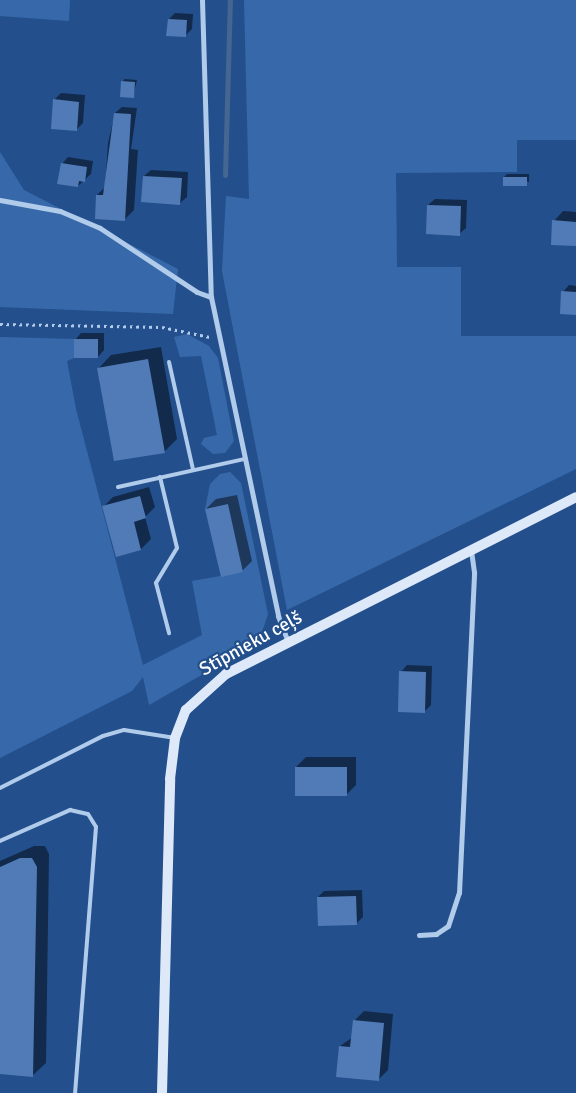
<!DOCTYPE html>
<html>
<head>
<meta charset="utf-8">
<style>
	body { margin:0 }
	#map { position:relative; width:576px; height:1093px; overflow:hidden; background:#23508d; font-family:Signika,sans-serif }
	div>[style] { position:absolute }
	.green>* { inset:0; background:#3769aa }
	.shadow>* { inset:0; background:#0007 }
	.stream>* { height:5px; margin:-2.5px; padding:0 2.5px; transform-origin:2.5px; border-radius:2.5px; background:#466692 }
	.building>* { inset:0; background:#507bb6 }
	.path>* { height:3px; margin-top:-1.5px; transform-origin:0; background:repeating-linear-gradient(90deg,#b1cbeb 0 2.5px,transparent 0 6.5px) }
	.lane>* { height:4px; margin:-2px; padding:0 2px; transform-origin:2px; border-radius:2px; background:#b1cbeb }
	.street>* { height:5px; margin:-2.5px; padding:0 2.5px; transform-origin:2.5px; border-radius:2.5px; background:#b1cbeb }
	.secondary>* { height:10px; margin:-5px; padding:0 5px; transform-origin:5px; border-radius:5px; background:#dde9f9 }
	span { translate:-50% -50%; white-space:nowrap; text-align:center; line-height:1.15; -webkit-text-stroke:4.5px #23508d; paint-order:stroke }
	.street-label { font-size:19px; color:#fff }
</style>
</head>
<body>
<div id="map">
	<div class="green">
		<i style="clip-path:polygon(0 0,70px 0,69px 21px,0 16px)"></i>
		<i style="clip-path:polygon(244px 0,576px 0,576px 140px,517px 140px,517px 172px,396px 173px,397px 267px,461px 267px,461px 336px,576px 336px,576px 469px,287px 610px,222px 271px,226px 196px,249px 199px)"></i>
		<i style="clip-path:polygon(0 152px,24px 190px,178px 269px,173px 314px,0 307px)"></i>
		<i style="clip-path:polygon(187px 334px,209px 346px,218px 358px,234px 441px,225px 453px,213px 454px,201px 444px,204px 438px,217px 435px,201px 356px,180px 357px,174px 337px)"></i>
		<i style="clip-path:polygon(0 337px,74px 339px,74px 358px,67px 361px,76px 409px,143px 665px,202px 635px,192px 581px,243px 572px,228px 504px,205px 509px,210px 484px,220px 474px,230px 472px,241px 483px,268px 614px,262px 632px,247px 649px,149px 705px,143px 677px,132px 691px,0 758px)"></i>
	</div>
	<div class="shadow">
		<i style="clip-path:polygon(175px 13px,193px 14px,192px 29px,185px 36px,169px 19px)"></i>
		<i style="clip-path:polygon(125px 79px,137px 80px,133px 96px,122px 82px)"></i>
		<i style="clip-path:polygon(61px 93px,85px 95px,83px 123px,76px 130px,54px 100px)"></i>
		<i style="clip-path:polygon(122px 107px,137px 108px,131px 149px,138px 150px,134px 210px,124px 220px,97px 195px,105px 187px,108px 143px,115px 113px)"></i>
		<i style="clip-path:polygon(68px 157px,93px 161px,91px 174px,78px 186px,62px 164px)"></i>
		<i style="clip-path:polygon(151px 170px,188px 172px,187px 197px,180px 203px,144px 176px)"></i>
		<i style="clip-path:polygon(507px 174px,529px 174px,529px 182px,504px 177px)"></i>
		<i style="clip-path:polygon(435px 199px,467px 200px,466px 228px,459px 234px,428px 205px)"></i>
		<i style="clip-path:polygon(563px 211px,576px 212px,576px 245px,554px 221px)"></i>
		<i style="clip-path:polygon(569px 285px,576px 286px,576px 314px,563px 292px)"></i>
		<i style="clip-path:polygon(81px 333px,104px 333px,104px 350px,98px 357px,75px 340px)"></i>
		<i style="clip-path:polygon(161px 347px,177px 439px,164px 452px,99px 368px,111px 355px)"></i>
		<i style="clip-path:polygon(149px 487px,155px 507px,145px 517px,151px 539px,141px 549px,117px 555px,103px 507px,113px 497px)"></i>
		<i style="clip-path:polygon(237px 495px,252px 561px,242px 571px,206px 509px,216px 499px)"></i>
		<i style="clip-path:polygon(407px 665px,432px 666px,431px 705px,425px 711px,401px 672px)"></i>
		<i style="clip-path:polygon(306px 757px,356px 757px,356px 785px,346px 795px,296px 767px)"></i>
		<i style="clip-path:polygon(34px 846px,45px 846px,49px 854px,46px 1063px,33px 1075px,0 1073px,0 861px)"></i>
		<i style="clip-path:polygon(362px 890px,363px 917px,356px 924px,318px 897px,324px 891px)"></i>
		<i style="clip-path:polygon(364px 1011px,393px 1014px,388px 1070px,378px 1080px,340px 1046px,353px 1037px,354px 1021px)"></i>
	</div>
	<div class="stream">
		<i style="left:225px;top:175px;width:175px;rotate:-88.4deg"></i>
	</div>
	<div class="building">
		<i style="clip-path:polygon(168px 19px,187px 20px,186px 37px,166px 36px)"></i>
		<i style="clip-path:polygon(121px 81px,135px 82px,134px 98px,120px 97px)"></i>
		<i style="clip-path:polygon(53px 99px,79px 102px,77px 131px,51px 129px)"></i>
		<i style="clip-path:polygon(114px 113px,131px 114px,125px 221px,95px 219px,96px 195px,103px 195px)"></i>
		<i style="clip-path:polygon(61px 163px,87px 167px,85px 182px,79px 181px,78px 187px,57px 184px)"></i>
		<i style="clip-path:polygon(143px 176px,182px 178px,180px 205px,141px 202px)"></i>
		<i style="clip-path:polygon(503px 177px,527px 177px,527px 186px,503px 186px)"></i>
		<i style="clip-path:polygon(427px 205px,461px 206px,460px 236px,426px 234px)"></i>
		<i style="clip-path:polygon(552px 220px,576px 222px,576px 246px,551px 245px)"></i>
		<i style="clip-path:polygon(561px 291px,576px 292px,576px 315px,560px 314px)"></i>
		<i style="clip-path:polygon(74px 339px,98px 339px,98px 358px,74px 358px)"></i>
		<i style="clip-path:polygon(148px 359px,165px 453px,114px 461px,97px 368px)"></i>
		<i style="clip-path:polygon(140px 496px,146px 518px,134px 522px,141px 550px,116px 557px,102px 506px)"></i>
		<i style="clip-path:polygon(228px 504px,243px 572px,221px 577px,205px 509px)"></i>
		<i style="clip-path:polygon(399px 671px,426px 672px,425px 713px,398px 712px)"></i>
		<i style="clip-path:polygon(295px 767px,347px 767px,347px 796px,295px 796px)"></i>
		<i style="clip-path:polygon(20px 858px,32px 858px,37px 867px,33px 1077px,0 1074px,0 867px)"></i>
		<i style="clip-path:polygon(356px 896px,357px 925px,318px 926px,317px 897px)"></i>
		<i style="clip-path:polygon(353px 1020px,384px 1023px,379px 1081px,336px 1077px,339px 1046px,350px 1047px)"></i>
	</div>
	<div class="path">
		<i style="left:0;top:324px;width:162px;rotate:1.1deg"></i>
		<i style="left:162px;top:327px;width:49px;rotate:11.8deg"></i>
	</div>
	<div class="lane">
		<i style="left:169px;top:362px;width:110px;rotate:77.4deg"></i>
		<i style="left:160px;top:477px;width:73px;rotate:76.5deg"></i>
		<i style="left:177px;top:548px;width:41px;rotate:121deg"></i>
		<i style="left:156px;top:583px;width:52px;rotate:75.4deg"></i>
		<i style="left:118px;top:487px;width:129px;rotate:-12.5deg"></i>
		<i style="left:0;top:788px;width:115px;rotate:-26.8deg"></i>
		<i style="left:103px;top:736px;width:22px;rotate:-16deg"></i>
		<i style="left:124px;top:730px;width:52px;rotate:8.9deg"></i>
		<i style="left:0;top:841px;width:77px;rotate:-23.9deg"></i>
		<i style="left:70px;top:810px;width:18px;rotate:13deg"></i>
		<i style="left:88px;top:814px;width:15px;rotate:58deg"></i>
		<i style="left:96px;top:827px;width:267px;rotate:94.5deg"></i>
	</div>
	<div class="street">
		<i style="left:202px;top:0;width:297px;rotate:88.3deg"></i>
		<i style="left:211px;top:297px;width:326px;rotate:78.1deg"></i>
		<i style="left:278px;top:616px;width:28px;rotate:69deg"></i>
		<i style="left:0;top:200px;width:61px;rotate:10.4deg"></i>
		<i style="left:60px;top:211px;width:43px;rotate:23deg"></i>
		<i style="left:100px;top:228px;width:116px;rotate:33.4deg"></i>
		<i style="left:197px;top:292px;width:15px;rotate:20deg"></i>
		<i style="left:419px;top:935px;width:17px;rotate:-3deg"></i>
		<i style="left:436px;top:934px;width:14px;rotate:-34deg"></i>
		<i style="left:448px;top:926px;width:35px;rotate:-72deg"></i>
		<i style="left:459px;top:893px;width:321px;rotate:-87.3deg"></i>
		<i style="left:474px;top:572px;width:21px;rotate:-98deg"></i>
	</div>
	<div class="secondary">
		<i style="left:162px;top:1093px;width:314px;rotate:-88.5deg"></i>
		<i style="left:170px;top:779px;width:41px;rotate:-83deg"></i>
		<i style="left:175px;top:738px;width:30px;rotate:-69deg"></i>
		<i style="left:186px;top:710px;width:54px;rotate:-42deg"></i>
		<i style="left:226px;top:674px;width:392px;rotate:-26.8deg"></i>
	</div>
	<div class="street-label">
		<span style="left:251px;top:644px;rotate:-29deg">Stīpnieku ceļš</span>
	</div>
</div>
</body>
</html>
